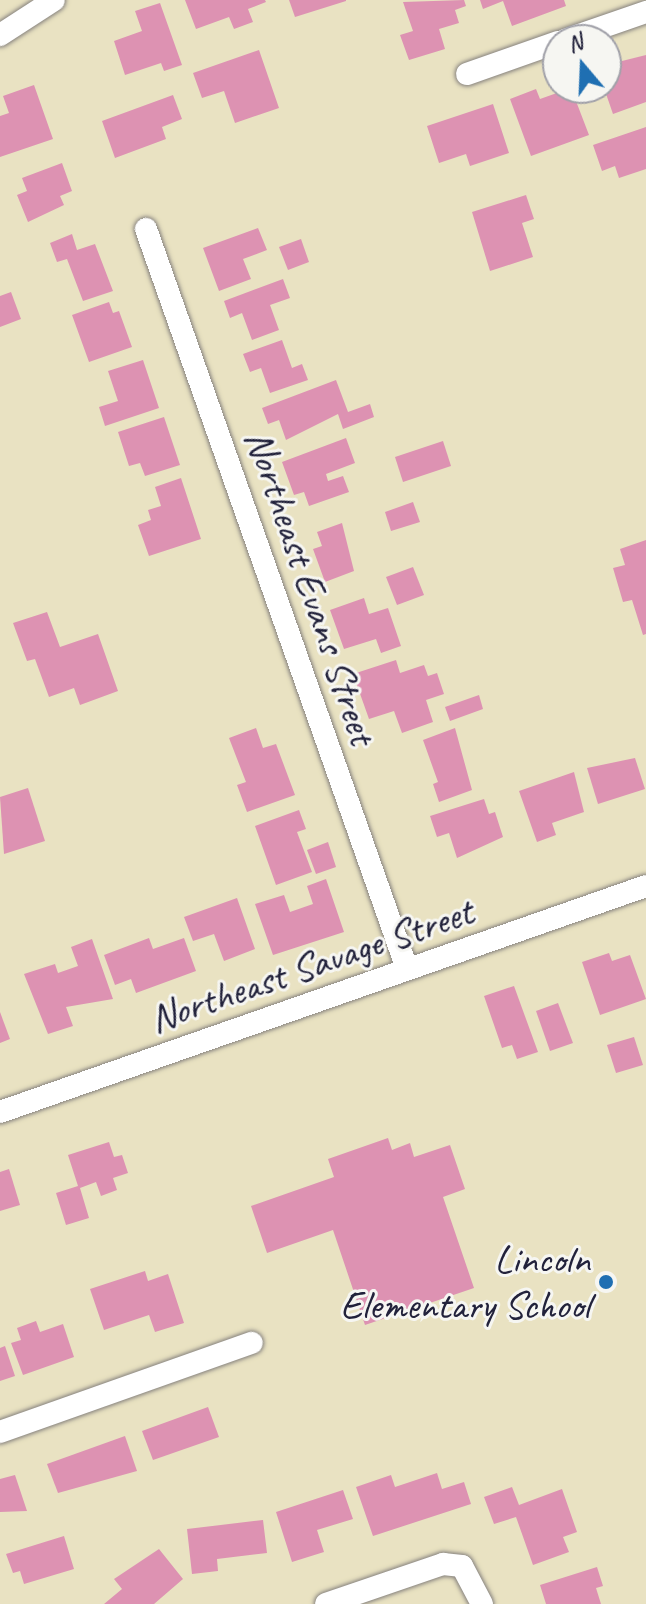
<!DOCTYPE html>
<html>
<head>
<meta charset="utf-8">
<style>
	body { margin:0 }
	#map { position:relative; width:646px; height:1604px; overflow:hidden; background:#e9e2c2; font-family:Caveat,sans-serif }
	div>[style] { position:absolute }
	.building>* { inset:0; background:#dd92b2 }
	.roads { filter:drop-shadow(0 0 2px #86827e) drop-shadow(0 0 2px #86827e) }
	.minor>* { height:22px; margin:-11px; padding:0 11px; transform-origin:11px; border-radius:11px; background:#fff }
	.dots>* { width:22px; height:22px; translate:-50% -50%; box-sizing:border-box; border:4px solid #f6f6f2; border-radius:50% }
	span { translate:-50% -50%; white-space:nowrap; text-align:center; line-height:1.15; -webkit-text-stroke:6px #f6f6f2; paint-order:stroke }
	.street-label { font-size:40px; color:#22223b }
	.poi-label { font-size:40px; color:#22223b }
	.right { translate:-100% -50%; text-align:right }
	.north { position:absolute; left:542px; top:24px; width:80px; height:80px; box-sizing:border-box; background:#f6f6f2; border:2px solid #a1a1a9; border-radius:50%; rotate:341deg; font-size:22px; font-weight:700; line-height:32px; text-align:center; color:#22223b }
	.north::after { content:''; display:block; margin:auto; width:28px; height:36px; background:#1f6fb2; clip-path:polygon(50% 0,100% 100%,50% 72%,0 100%) }
</style>
</head>
<body>
<div id="map">
	<div class="building">
		<i style="clip-path:polygon(185px 0,265px 0,266px 2px,248px 9px,253px 22px,234px 29px,229px 17px,196px 29px)"></i>
		<i style="clip-path:polygon(289px 0,346px 0,346px 1px,295px 17px)"></i>
		<i style="clip-path:polygon(464px 0,466px 6px,455px 10px,459px 23px,439px 29px,445px 49px,409px 60px,400px 35px,413px 31px,403px 2px)"></i>
		<i style="clip-path:polygon(480px 0,564px 0,566px 6px,512px 26px,503px 1px,483px 9px)"></i>
		<i style="clip-path:polygon(160px 3px,182px 65px,164px 71px,161px 63px,125px 75px,114px 41px,142px 31px,135px 11px)"></i>
		<i style="clip-path:polygon(259px 50px,279px 108px,235px 123px,224px 91px,202px 98px,193px 73px)"></i>
		<i style="clip-path:polygon(646px 55px,646px 102px,613px 114px,604px 88px,606px 65px)"></i>
		<i style="clip-path:polygon(34px 85px,53px 139px,0 157px,0 116px,9px 113px,3px 96px)"></i>
		<i style="clip-path:polygon(571px 88px,589px 135px,531px 156px,510px 99px,536px 89px,540px 99px)"></i>
		<i style="clip-path:polygon(173px 95px,182px 119px,162px 127px,166px 139px,115px 158px,102px 121px)"></i>
		<i style="clip-path:polygon(493px 104px,509px 153px,470px 166px,466px 154px,439px 163px,427px 126px)"></i>
		<i style="clip-path:polygon(646px 127px,646px 169px,619px 178px,615px 166px,602px 171px,593px 145px)"></i>
		<i style="clip-path:polygon(62px 163px,72px 191px,60px 196px,64px 205px,28px 222px,17px 195px,27px 191px,22px 178px)"></i>
		<i style="clip-path:polygon(526px 195px,534px 219px,522px 223px,533px 257px,490px 271px,472px 212px)"></i>
		<i style="clip-path:polygon(258px 228px,267px 250px,243px 259px,251px 279px,219px 291px,203px 248px)"></i>
		<i style="clip-path:polygon(72px 234px,77px 250px,95px 244px,113px 291px,83px 301px,67px 259px,57px 262px,50px 243px)"></i>
		<i style="clip-path:polygon(301px 239px,309px 262px,288px 270px,279px 247px)"></i>
		<i style="clip-path:polygon(283px 279px,290px 298px,270px 305px,279px 330px,252px 340px,242px 313px,230px 318px,224px 301px)"></i>
		<i style="clip-path:polygon(11px 292px,21px 319px,0 327px,0 296px)"></i>
		<i style="clip-path:polygon(109px 302px,113px 313px,119px 311px,132px 347px,89px 362px,72px 315px)"></i>
		<i style="clip-path:polygon(282px 340px,292px 368px,302px 364px,308px 380px,270px 393px,261px 368px,250px 372px,243px 354px)"></i>
		<i style="clip-path:polygon(143px 360px,159px 408px,105px 426px,99px 407px,118px 401px,108px 371px)"></i>
		<i style="clip-path:polygon(336px 380px,348px 412px,370px 404px,374px 417px,343px 429px,338px 414px,286px 440px,279px 420px,268px 424px,262px 408px)"></i>
		<i style="clip-path:polygon(164px 417px,180px 465px,145px 476px,140px 463px,129px 466px,118px 432px)"></i>
		<i style="clip-path:polygon(346px 438px,355px 463px,326px 474px,328px 481px,343px 476px,349px 492px,309px 506px,304px 492px,294px 495px,282px 462px)"></i>
		<i style="clip-path:polygon(443px 441px,451px 466px,403px 482px,395px 457px)"></i>
		<i style="clip-path:polygon(181px 478px,201px 539px,149px 556px,138px 525px,151px 520px,148px 510px,161px 506px,155px 487px)"></i>
		<i style="clip-path:polygon(413px 502px,420px 522px,391px 531px,385px 512px)"></i>
		<i style="clip-path:polygon(342px 523px,354px 571px,325px 582px,313px 549px,322px 546px,317px 532px)"></i>
		<i style="clip-path:polygon(646px 540px,646px 634px,643px 635px,632px 600px,623px 602px,613px 568px,625px 565px,620px 549px)"></i>
		<i style="clip-path:polygon(413px 567px,424px 595px,397px 605px,386px 577px)"></i>
		<i style="clip-path:polygon(364px 598px,369px 614px,388px 608px,401px 646px,381px 653px,376px 639px,344px 649px,330px 610px)"></i>
		<i style="clip-path:polygon(47px 612px,60px 647px,98px 634px,118px 691px,80px 705px,74px 688px,49px 697px,35px 659px,27px 661px,13px 623px)"></i>
		<i style="clip-path:polygon(396px 660px,400px 673px,424px 665px,428px 676px,437px 673px,444px 694px,426px 700px,433px 722px,402px 733px,394px 711px,369px 719px,353px 674px)"></i>
		<i style="clip-path:polygon(479px 695px,483px 709px,450px 721px,445px 707px)"></i>
		<i style="clip-path:polygon(256px 728px,263px 748px,276px 744px,295px 795px,247px 812px,237px 785px,246px 782px,229px 738px)"></i>
		<i style="clip-path:polygon(455px 728px,472px 790px,439px 802px,433px 784px,438px 782px,423px 740px)"></i>
		<i style="clip-path:polygon(635px 758px,645px 789px,598px 804px,587px 768px)"></i>
		<i style="clip-path:polygon(574px 772px,584px 812px,552px 823px,556px 835px,537px 842px,519px 791px)"></i>
		<i style="clip-path:polygon(28px 788px,45px 841px,4px 854px,0 797px)"></i>
		<i style="clip-path:polygon(484px 799px,489px 814px,495px 812px,503px 837px,457px 858px,449px 833px,437px 837px,430px 816px)"></i>
		<i style="clip-path:polygon(299px 810px,306px 829px,297px 832px,312px 872px,276px 885px,255px 826px)"></i>
		<i style="clip-path:polygon(328px 842px,336px 867px,316px 874px,307px 850px)"></i>
		<i style="clip-path:polygon(326px 879px,344px 932px,273px 955px,255px 904px,284px 895px,290px 912px,313px 904px,307px 886px)"></i>
		<i style="clip-path:polygon(237px 898px,255px 949px,224px 961px,214px 934px,193px 941px,184px 917px)"></i>
		<i style="clip-path:polygon(149px 938px,153px 949px,184px 938px,196px 971px,136px 993px,131px 979px,115px 985px,104px 955px)"></i>
		<i style="clip-path:polygon(92px 939px,113px 999px,66px 1007px,73px 1026px,48px 1034px,24px 974px,55px 964px,58px 973px,78px 966px,71px 947px)"></i>
		<i style="clip-path:polygon(609px 953px,612px 961px,630px 955px,646px 999px,600px 1015px,582px 962px)"></i>
		<i style="clip-path:polygon(514px 986px,538px 1052px,517px 1059px,512px 1045px,502px 1048px,484px 996px)"></i>
		<i style="clip-path:polygon(558px 1003px,573px 1043px,550px 1051px,536px 1011px)"></i>
		<i style="clip-path:polygon(0 1012px,10px 1039px,0 1043px)"></i>
		<i style="clip-path:polygon(634px 1037px,643px 1065px,616px 1073px,607px 1045px)"></i>
		<i style="clip-path:polygon(388px 1138px,392px 1150px,410px 1143px,414px 1157px,450px 1145px,465px 1189px,443px 1197px,474px 1288px,365px 1325px,333px 1230px,267px 1253px,251px 1206px,334px 1177px,328px 1159px)"></i>
		<i style="clip-path:polygon(109px 1142px,114px 1157px,122px 1155px,128px 1173px,113px 1178px,117px 1190px,101px 1196px,96px 1182px,80px 1188px,89px 1218px,66px 1225px,56px 1193px,78px 1186px,68px 1155px)"></i>
		<i style="clip-path:polygon(9px 1169px,20px 1205px,0 1211px,0 1172px)"></i>
		<i style="clip-path:polygon(145px 1271px,148px 1281px,168px 1274px,184px 1323px,155px 1332px,149px 1315px,104px 1330px,90px 1289px)"></i>
		<i style="clip-path:polygon(36px 1321px,40px 1332px,63px 1324px,74px 1357px,23px 1375px,11px 1343px,21px 1340px,17px 1328px)"></i>
		<i style="clip-path:polygon(5px 1346px,15px 1376px,0 1381px,0 1348px)"></i>
		<i style="clip-path:polygon(208px 1407px,219px 1437px,153px 1460px,142px 1431px)"></i>
		<i style="clip-path:polygon(125px 1436px,137px 1471px,58px 1493px,47px 1464px)"></i>
		<i style="clip-path:polygon(437px 1473px,442px 1489px,464px 1482px,471px 1504px,373px 1536px,356px 1487px,391px 1475px,395px 1487px)"></i>
		<i style="clip-path:polygon(15px 1475px,27px 1511px,0 1512px,0 1479px)"></i>
		<i style="clip-path:polygon(512px 1487px,519px 1505px,562px 1489px,577px 1532px,563px 1537px,569px 1552px,533px 1565px,516px 1517px,494px 1524px,484px 1497px)"></i>
		<i style="clip-path:polygon(343px 1490px,353px 1519px,317px 1530px,324px 1552px,292px 1562px,276px 1512px)"></i>
		<i style="clip-path:polygon(263px 1520px,267px 1553px,217px 1559px,218px 1571px,192px 1574px,187px 1529px)"></i>
		<i style="clip-path:polygon(64px 1536px,74px 1569px,24px 1584px,20px 1571px,13px 1573px,6px 1554px)"></i>
		<i style="clip-path:polygon(159px 1549px,183px 1579px,154px 1604px,104px 1604px,122px 1589px,114px 1579px)"></i>
		<i style="clip-path:polygon(597px 1567px,603px 1586px,596px 1588px,601px 1604px,546px 1604px,540px 1585px)"></i>
	</div>
	<div class="roads">
		<div class="minor">
			<i style="left:0;top:35px;width:64px;rotate:-32.9deg"></i>
			<i style="left:565px;top:40px;width:86px;rotate:-19.1deg"></i>
			<i style="left:467px;top:74px;width:96px;rotate:-19.4deg"></i>
			<i style="left:146px;top:229px;width:785px;rotate:70.57deg"></i>
			<i style="left:0;top:1112px;width:684px;rotate:-19.28deg"></i>
			<i style="left:0;top:1432px;width:267px;rotate:-19.5deg"></i>
			<i style="left:326px;top:1604px;width:124px;rotate:-18.9deg"></i>
			<i style="left:443px;top:1564px;width:19px;rotate:6deg"></i>
			<i style="left:462px;top:1566px;width:43px;rotate:62.2deg"></i>
		</div>
	</div>
	<div class="dots">
		<i style="left:606px;top:1282px;background:#1f6fb2"></i>
	</div>
	<div class="street-label">
		<span style="left:311px;top:587px;rotate:71deg">Northeast Evans Street</span>
		<span style="left:311px;top:965px;rotate:-19deg">Northeast Savage Street</span>
	</div>
	<div class="poi-label">
		<span class="right" style="left:590px;top:1282px">Lincoln<br>Elementary School</span>
	</div>
	<div class="north">N</div>
</div>
</body>
</html>
